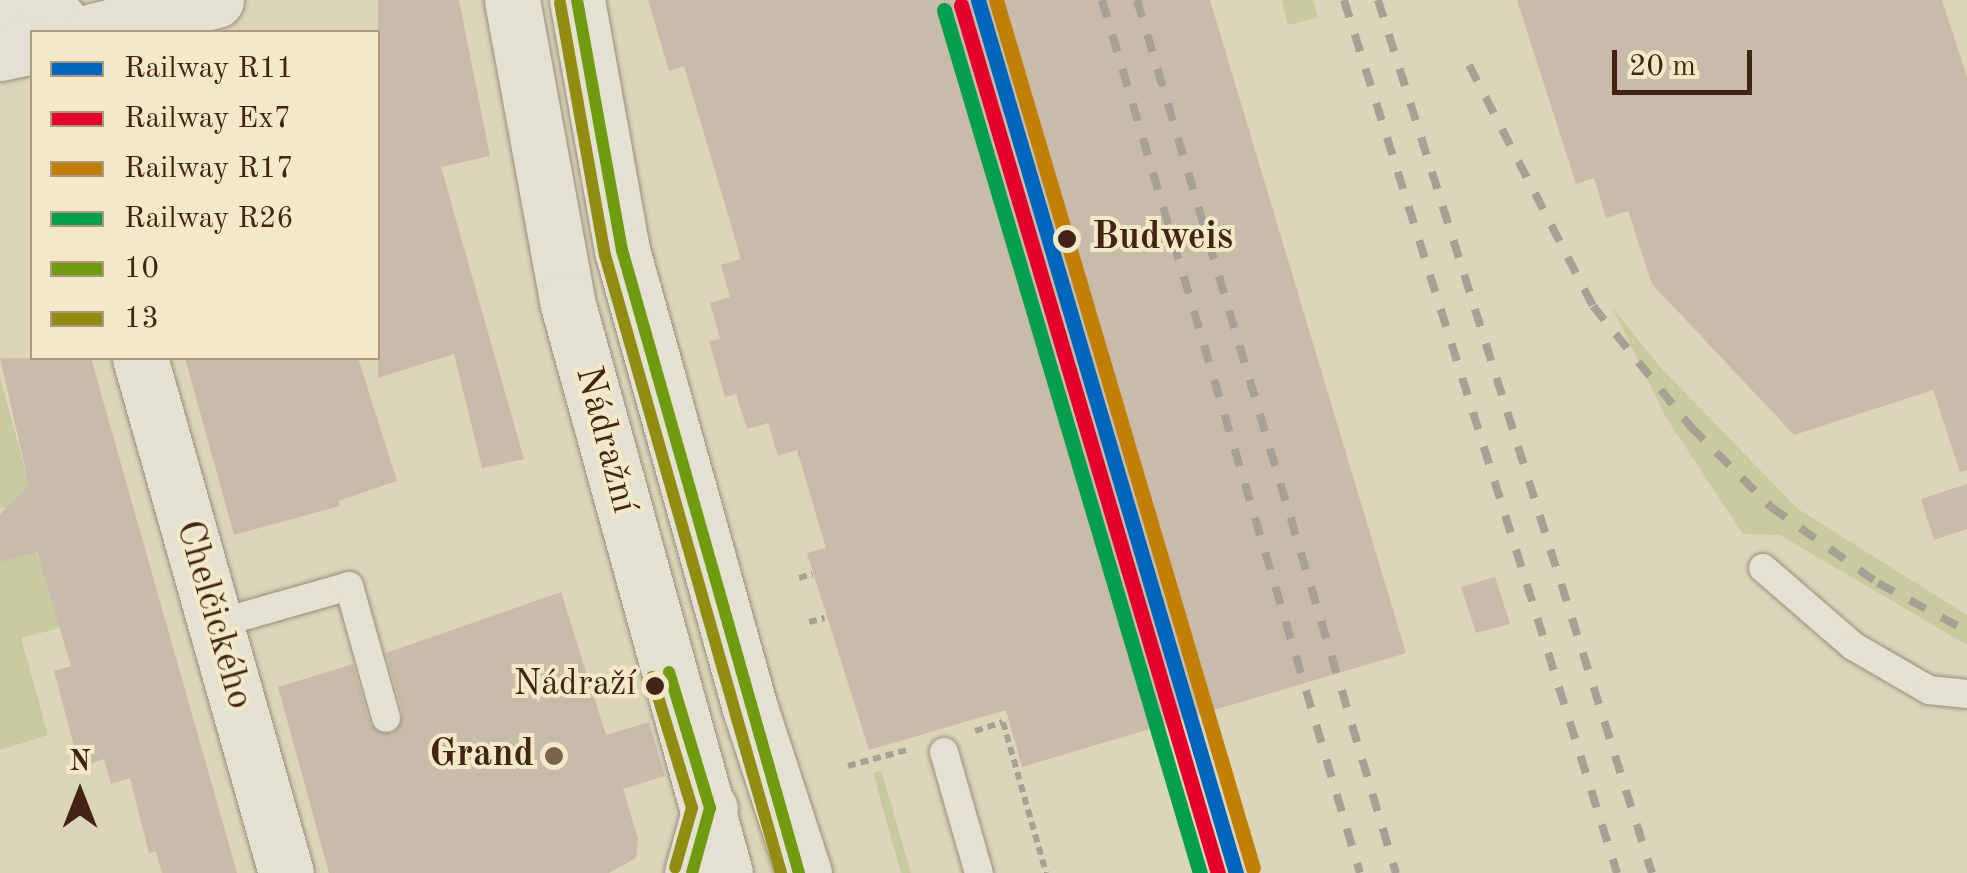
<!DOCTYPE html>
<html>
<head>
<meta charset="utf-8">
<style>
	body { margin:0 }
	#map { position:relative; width:1967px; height:873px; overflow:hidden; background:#ddd5ba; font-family:"Old Standard TT",serif }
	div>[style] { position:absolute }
	.green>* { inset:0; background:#c8ca9f }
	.building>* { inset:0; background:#c9bba9 }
	.path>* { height:6px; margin-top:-3px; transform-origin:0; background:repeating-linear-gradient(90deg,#a7a095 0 8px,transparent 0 13px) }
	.roads { filter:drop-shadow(0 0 2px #968e7c) drop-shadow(0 0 2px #968e7c) }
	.lane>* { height:28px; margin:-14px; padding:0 14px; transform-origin:14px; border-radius:14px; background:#e4e0d2 }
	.street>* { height:55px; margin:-27.5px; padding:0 27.5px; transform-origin:27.5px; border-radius:27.5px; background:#e4e0d2 }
	.secondary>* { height:55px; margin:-27.5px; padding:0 27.5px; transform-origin:27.5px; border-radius:27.5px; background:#e4e0d2 }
	.rail>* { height:8px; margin-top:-4px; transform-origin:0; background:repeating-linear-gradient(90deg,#a7a095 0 18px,transparent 0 36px) }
	.bus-1>* { height:12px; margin:-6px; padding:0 6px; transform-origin:6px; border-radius:6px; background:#6e9b10 }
	.bus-2>* { height:12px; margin:-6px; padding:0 6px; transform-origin:6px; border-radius:6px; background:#918c12 }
	.rail-1>* { height:15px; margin:-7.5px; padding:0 7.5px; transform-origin:7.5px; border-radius:7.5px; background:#0065bd }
	.rail-2>* { height:15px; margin:-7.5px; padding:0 7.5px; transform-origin:7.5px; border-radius:7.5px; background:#e4002b }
	.rail-3>* { height:15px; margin:-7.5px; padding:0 7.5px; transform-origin:7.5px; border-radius:7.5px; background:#c17f06 }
	.rail-4>* { height:15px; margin:-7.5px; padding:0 7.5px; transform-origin:7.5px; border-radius:7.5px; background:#039f4e }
	.dots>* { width:28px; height:28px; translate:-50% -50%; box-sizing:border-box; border:5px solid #f3e9c8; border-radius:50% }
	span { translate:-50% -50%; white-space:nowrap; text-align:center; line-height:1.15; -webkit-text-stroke:8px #f3e9c8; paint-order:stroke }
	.bus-label { font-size:36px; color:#422314 }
	.right { translate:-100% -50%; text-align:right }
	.stop-label { font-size:38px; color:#422314; font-weight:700 }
	.left { translate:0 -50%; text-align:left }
	.street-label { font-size:38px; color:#422314 }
	.poi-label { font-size:38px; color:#422314; font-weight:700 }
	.legend { position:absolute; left:30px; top:30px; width:350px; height:330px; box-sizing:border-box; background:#f3e9c8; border:2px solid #ac9a80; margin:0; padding:12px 18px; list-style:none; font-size:30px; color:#422314 }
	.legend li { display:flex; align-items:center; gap:20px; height:50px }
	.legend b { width:50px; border:2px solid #ac9a80 }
	.north { position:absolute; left:30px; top:743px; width:100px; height:100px; -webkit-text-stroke:8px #f3e9c8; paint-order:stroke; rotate:0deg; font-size:28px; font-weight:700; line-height:40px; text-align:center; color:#422314 }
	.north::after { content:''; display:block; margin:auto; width:35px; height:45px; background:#422314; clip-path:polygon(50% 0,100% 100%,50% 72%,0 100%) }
	.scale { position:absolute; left:1612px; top:50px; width:140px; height:45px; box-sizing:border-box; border:5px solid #422314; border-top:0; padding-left:12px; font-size:30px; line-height:35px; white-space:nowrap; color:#422314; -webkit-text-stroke:8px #f3e9c8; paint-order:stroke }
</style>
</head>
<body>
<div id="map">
	<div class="green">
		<i style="clip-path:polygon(1282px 0,1313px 0,1318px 18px,1288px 25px)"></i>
		<i style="clip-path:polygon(1612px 307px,1660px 367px,1798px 509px,1967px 615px,1967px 645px,1780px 535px,1743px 534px,1665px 416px)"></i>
		<i style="clip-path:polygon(0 377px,33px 499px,0 509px)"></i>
		<i style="clip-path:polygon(36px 552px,64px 627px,21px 638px,48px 735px,0 750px,0 562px)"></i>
		<i style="clip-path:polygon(881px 770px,911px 873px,901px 873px,873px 773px)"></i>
	</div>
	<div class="building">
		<i style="clip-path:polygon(378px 0,459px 0,490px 156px,441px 167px,524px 459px,482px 468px,454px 354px,378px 378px)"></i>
		<i style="clip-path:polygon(648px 0,1210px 0,1406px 653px,1022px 767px,1006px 710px,869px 750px,807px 553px,826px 548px,797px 450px,778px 456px,768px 423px,747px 429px,736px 394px,725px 397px,709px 341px,720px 339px,710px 303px,730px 297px,721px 265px,741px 259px,684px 66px,669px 71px)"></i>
		<i style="clip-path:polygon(1517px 0,1942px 0,1967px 77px,1967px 470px,1960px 472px,1933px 390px,1794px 435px,1652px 284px,1628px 211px,1606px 218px,1594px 178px,1576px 184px)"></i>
		<i style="clip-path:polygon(0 358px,91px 358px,237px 873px,162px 873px,156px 852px,149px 853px,130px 778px,111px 784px,104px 759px,88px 764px,85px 755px,77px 757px,54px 671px,71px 666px,37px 552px,0 562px,0 514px,29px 485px)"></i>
		<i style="clip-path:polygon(185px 358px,358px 358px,397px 481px,338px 501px,340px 506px,234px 535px)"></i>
		<i style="clip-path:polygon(1967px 484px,1967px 529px,1934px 540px,1921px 499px)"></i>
		<i style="clip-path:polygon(1495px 577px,1510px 624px,1476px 633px,1461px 587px)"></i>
		<i style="clip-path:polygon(561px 592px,606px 735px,649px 722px,665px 776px,623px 789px,638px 839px,636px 858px,609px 873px,329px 873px,278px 687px,353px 664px,370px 724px,392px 734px,403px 714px,386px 653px)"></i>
	</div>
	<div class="path">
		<i style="left:799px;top:578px;width:14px;rotate:-17deg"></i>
		<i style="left:809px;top:622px;width:16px;rotate:-15deg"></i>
		<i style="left:975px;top:731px;width:29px;rotate:-18deg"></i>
		<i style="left:1003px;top:722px;width:157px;rotate:74.1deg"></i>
		<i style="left:848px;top:766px;width:64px;rotate:-15.3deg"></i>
	</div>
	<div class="roads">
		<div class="lane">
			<i style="left:1763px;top:568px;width:119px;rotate:40.9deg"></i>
			<i style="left:1853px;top:646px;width:88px;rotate:30.1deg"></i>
			<i style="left:1929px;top:690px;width:38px;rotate:6deg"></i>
			<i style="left:216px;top:624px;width:138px;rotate:-15.9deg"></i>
			<i style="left:349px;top:586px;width:137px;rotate:74.3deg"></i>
			<i style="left:944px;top:752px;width:126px;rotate:73.9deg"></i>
		</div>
		<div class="street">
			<i style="left:0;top:8px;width:43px;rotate:-2.7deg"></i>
			<i style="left:43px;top:6px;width:21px;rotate:41deg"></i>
			<i style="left:89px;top:32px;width:131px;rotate:-14.1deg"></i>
			<i style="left:0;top:53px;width:33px;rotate:-12deg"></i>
			<i style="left:140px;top:358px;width:535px;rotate:74.17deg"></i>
			<i style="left:692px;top:873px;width:67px;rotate:-74.5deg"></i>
		</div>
		<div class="secondary">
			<i style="left:512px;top:0;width:306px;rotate:79.6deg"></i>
			<i style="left:567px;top:301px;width:593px;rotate:74.56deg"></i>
			<i style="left:577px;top:0;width:254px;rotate:79.8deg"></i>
			<i style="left:622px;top:250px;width:476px;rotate:74.4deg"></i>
			<i style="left:750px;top:708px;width:174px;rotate:71.9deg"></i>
		</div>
	</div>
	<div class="rail">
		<i style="left:1102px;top:0;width:910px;rotate:73.54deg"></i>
		<i style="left:1137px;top:0;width:911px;rotate:73.48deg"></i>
		<i style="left:1344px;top:0;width:915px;rotate:72.63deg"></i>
		<i style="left:1378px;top:0;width:915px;rotate:72.58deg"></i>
		<i style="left:1469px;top:65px;width:271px;rotate:62.8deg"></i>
		<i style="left:1593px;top:306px;width:156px;rotate:51deg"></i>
		<i style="left:1691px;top:427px;width:113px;rotate:45deg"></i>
		<i style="left:1771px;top:507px;width:131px;rotate:35.4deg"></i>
		<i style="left:1878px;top:583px;width:101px;rotate:28.3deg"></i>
	</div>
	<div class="bus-1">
		<i style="left:577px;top:0;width:254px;rotate:79.8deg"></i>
		<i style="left:622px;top:250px;width:648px;rotate:74.14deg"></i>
		<i style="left:669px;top:672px;width:142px;rotate:73.2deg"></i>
		<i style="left:710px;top:808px;width:67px;rotate:105.5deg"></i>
	</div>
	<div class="bus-2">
		<i style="left:560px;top:3px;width:256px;rotate:79.9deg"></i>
		<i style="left:605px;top:255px;width:643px;rotate:74.1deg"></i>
		<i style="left:652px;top:677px;width:137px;rotate:73deg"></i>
		<i style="left:692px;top:808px;width:62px;rotate:105.8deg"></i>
	</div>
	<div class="rail-1">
		<i style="left:978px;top:0;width:910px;rotate:73.54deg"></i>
	</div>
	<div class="rail-2">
		<i style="left:961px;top:5px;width:905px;rotate:73.51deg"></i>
	</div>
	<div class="rail-3">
		<i style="left:996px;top:0;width:905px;rotate:73.51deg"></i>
	</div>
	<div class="rail-4">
		<i style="left:944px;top:10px;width:900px;rotate:73.48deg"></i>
	</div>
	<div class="dots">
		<i style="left:1067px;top:239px;background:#422314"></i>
		<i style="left:655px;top:686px;background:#422314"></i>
		<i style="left:554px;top:756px;background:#78614e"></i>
	</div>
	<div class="bus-label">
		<span class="right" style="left:636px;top:686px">Nádraží</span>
	</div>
	<div class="stop-label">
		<span class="left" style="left:1092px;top:239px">Budweis</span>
	</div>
	<div class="street-label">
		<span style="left:605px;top:440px;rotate:75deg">Nádražní</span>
		<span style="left:213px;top:615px;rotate:74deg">Chelčického</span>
	</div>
	<div class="poi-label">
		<span class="right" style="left:534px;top:756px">Grand</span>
	</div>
	<ul class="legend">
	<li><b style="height:12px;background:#0065bd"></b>Railway R11</li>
	<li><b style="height:12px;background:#e4002b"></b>Railway Ex7</li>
	<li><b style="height:12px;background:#c17f06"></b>Railway R17</li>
	<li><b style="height:12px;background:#039f4e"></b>Railway R26</li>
	<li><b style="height:12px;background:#6e9b10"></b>10</li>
	<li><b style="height:12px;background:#918c12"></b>13</li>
	</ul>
	<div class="north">N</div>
	<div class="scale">20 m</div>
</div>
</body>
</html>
